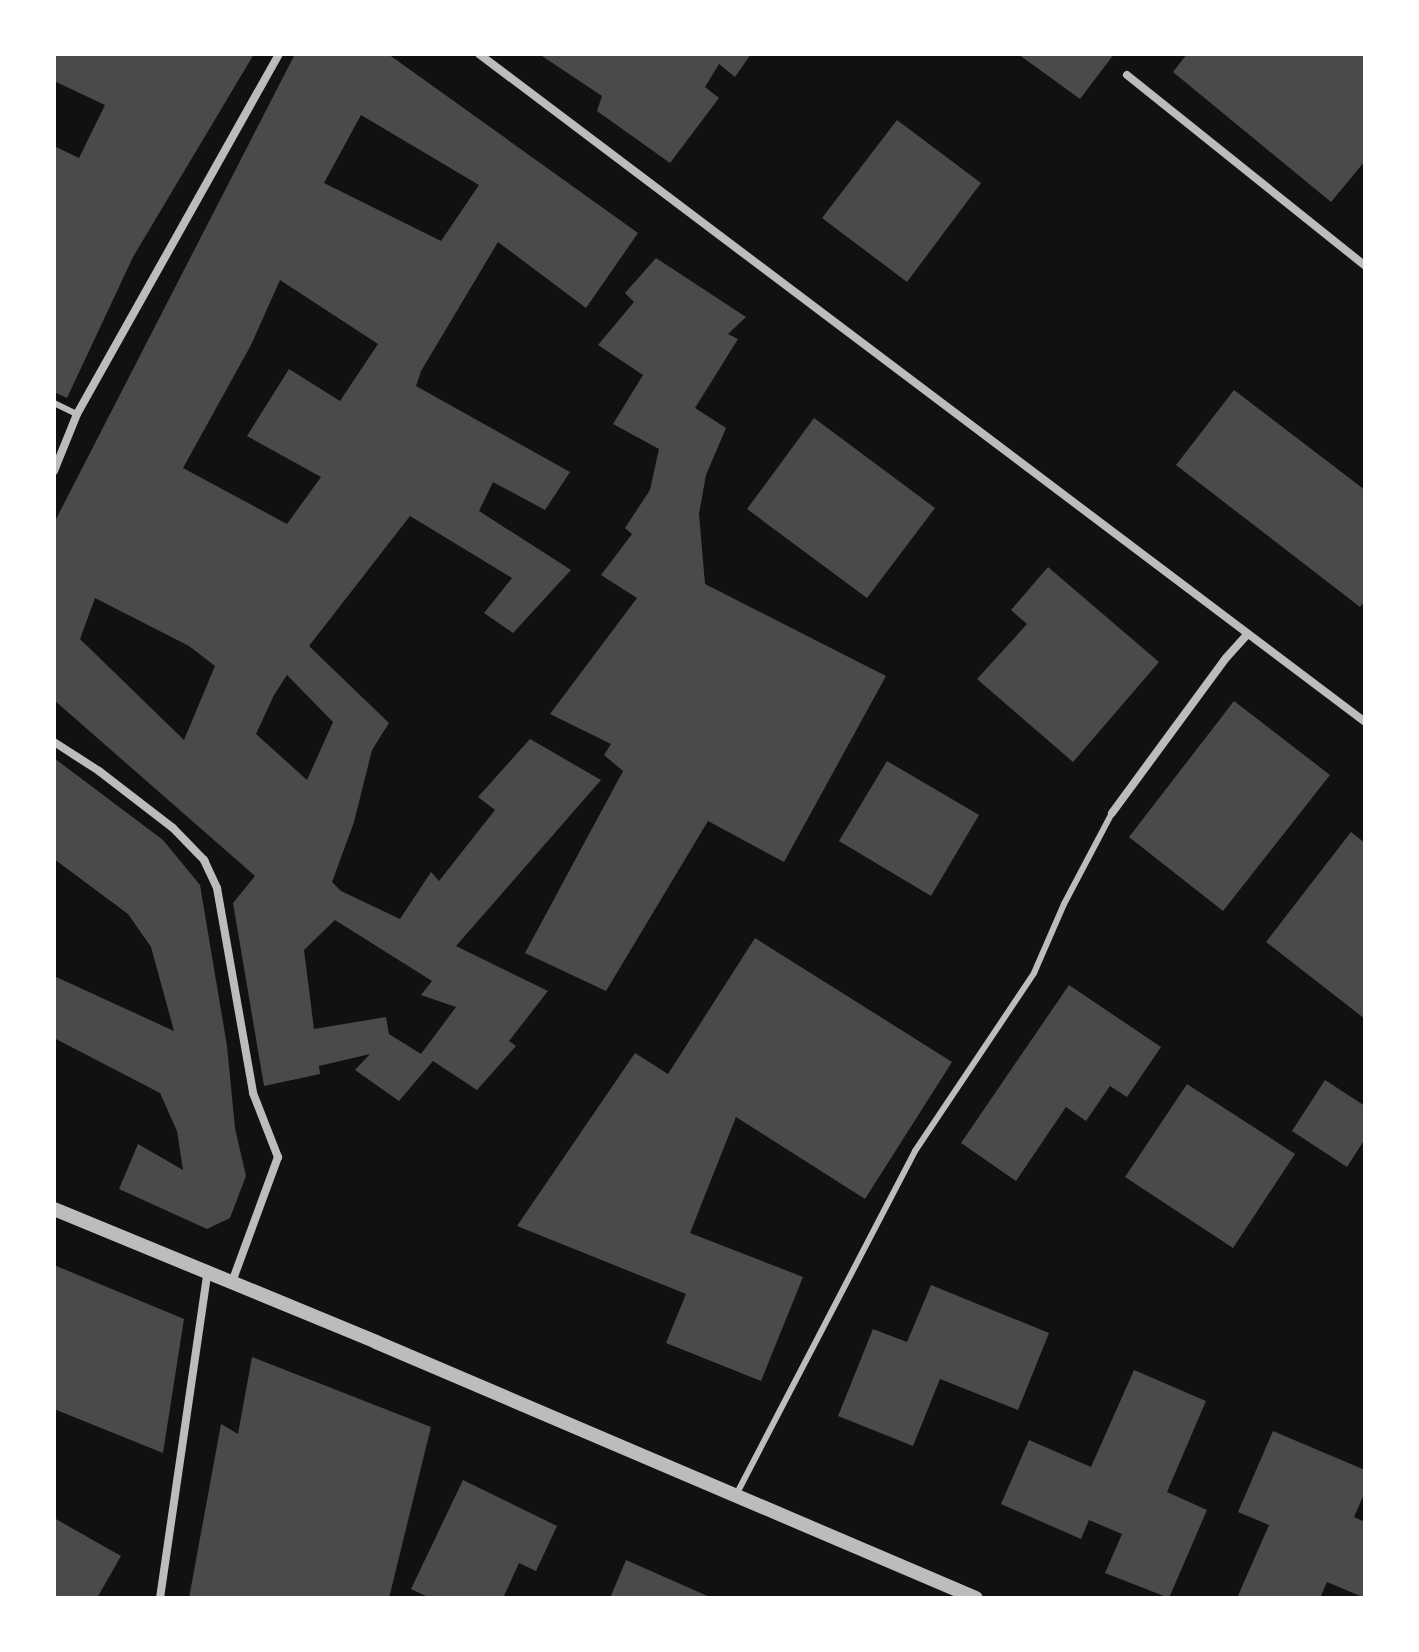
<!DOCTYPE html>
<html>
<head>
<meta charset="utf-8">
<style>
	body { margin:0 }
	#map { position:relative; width:1419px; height:1652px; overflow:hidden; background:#111; font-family:"Golos Text",sans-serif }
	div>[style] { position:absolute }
	.building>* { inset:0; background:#4a4a4a }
	.service>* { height:6px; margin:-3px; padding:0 3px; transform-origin:3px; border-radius:3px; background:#bcbcbc }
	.minor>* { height:8px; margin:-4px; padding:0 4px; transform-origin:4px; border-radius:4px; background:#bcbcbc }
	.tertiary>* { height:14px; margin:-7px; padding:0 7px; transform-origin:7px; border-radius:7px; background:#bcbcbc }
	span { translate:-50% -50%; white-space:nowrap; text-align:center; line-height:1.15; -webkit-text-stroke:8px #fff; paint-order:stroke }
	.frame { position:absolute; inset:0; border:56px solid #fff; pointer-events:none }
</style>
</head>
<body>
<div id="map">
	<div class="building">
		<i style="clip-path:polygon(54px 54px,254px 54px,133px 257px,67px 398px,54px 392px,54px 146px,79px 158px,105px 105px,54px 81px)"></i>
		<i style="clip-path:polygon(evenodd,295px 54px,388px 54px,638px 233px,586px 308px,498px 242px,421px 371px,416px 386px,570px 472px,545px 510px,493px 482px,479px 511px,571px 570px,513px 633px,484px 613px,512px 578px,410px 516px,309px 646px,389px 723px,372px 750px,354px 822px,332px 882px,341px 891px,400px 919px,431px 872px,439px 881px,495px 810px,478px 797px,530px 739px,601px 780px,456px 946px,548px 991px,509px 1041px,516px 1046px,477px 1090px,433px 1061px,399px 1101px,355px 1070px,370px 1054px,319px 1066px,320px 1074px,264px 1086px,233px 903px,255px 876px,54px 700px,54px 523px,295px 54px,361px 115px,479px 185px,441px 241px,324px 183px,361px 115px,295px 54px,280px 280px,378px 344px,340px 401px,289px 369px,247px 436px,321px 477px,287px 524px,183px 468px,251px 345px,280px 280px,295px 54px,95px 598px,189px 646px,215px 666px,184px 740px,80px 639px,95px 598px,295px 54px,287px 675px,333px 722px,307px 780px,256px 734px,274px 695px,287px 675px,295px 54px,335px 920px,432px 981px,421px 995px,456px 1007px,421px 1054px,389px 1034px,386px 1017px,314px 1029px,304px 950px,335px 920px)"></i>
		<i style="clip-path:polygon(539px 54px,751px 54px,735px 77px,719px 64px,705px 87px,719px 98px,670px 163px,597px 111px,602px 96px)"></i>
		<i style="clip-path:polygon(1018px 54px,1114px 54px,1080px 99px)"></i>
		<i style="clip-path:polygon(1187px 54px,1365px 54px,1365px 161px,1331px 202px,1173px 72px)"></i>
		<i style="clip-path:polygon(897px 120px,981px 183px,907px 282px,822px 218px)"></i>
		<i style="clip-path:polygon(656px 258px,746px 317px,728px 334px,738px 339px,695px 408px,726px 428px,706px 475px,699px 514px,705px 584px,886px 676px,784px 862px,708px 821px,606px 991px,525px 953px,623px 771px,604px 755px,611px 744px,550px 714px,637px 598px,601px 575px,632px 534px,625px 528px,650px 490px,659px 449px,613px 424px,643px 375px,598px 345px,634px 302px,625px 293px)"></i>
		<i style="clip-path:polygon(1234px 390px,1365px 490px,1365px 601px,1360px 607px,1176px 465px)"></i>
		<i style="clip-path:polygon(814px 418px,935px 508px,867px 598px,747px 509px)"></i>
		<i style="clip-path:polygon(1048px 567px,1159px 662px,1073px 762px,977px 679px,1027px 624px,1011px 610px)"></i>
		<i style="clip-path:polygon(1234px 701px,1330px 775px,1223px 911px,1129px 837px)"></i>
		<i style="clip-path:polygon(54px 758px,163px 840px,200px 885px,227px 1046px,235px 1128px,246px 1176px,230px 1218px,207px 1229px,119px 1189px,138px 1144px,183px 1170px,177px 1131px,160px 1093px,54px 1038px,54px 976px,174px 1031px,151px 947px,128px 914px,54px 859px)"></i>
		<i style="clip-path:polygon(887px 761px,979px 815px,931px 896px,839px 841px)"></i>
		<i style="clip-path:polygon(1351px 832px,1365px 843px,1365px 1019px,1266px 942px)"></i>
		<i style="clip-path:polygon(755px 938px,952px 1062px,865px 1199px,736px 1117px,690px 1233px,803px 1277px,761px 1381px,666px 1343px,686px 1294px,517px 1226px,635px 1053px,668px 1074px)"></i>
		<i style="clip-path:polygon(1069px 985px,1161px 1047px,1127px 1097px,1110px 1086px,1086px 1121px,1066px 1107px,1016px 1181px,961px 1143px)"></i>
		<i style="clip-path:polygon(1325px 1080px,1365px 1106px,1365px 1139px,1347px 1167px,1292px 1131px)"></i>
		<i style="clip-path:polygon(1187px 1084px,1295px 1154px,1233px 1248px,1125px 1177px)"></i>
		<i style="clip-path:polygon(54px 1265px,184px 1319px,163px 1453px,54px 1409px)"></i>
		<i style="clip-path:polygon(931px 1285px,1049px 1333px,1018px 1410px,940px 1379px,913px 1446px,838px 1416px,873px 1329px,907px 1342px)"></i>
		<i style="clip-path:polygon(252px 1357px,431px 1427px,389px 1598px,189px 1598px,221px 1424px,238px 1434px)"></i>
		<i style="clip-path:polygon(1134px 1370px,1206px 1401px,1167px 1492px,1207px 1510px,1169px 1598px,1105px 1573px,1122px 1534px,1089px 1520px,1081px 1539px,1001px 1504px,1029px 1440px,1091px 1467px)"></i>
		<i style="clip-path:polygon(1273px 1431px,1365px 1470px,1365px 1492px,1354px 1517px,1365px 1522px,1365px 1598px,1327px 1582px,1320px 1598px,1237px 1598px,1269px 1525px,1238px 1512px)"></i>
		<i style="clip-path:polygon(463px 1480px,557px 1526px,536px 1571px,519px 1563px,503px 1598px,430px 1598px,411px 1589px)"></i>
		<i style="clip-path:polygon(54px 1518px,121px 1556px,97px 1598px,54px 1598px)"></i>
		<i style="clip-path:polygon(626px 1560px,712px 1598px,610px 1598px)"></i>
	</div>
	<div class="service">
		<i style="left:54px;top:403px;width:25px;rotate:26deg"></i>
		<i style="left:736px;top:1495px;width:388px;rotate:-62.5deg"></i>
		<i style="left:915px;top:1151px;width:214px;rotate:-56.2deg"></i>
		<i style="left:1034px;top:973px;width:75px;rotate:-66.5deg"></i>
		<i style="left:1064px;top:904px;width:103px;rotate:-62.2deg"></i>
	</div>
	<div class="minor">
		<i style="left:479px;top:54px;width:1110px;rotate:37.01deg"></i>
		<i style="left:1127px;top:75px;width:305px;rotate:38.7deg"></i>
		<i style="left:54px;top:471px;width:61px;rotate:-68deg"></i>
		<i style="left:77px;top:414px;width:413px;rotate:-60.7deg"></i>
		<i style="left:54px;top:742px;width:54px;rotate:32.8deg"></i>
		<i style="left:99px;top:771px;width:93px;rotate:37.6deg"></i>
		<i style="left:173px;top:828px;width:45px;rotate:45.9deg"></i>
		<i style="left:204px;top:860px;width:31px;rotate:65deg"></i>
		<i style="left:217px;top:888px;width:208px;rotate:80deg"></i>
		<i style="left:253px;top:1093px;width:69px;rotate:68.7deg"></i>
		<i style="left:278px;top:1157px;width:133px;rotate:110.2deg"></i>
		<i style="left:1112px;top:813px;width:192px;rotate:-53.7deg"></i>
		<i style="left:1226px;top:658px;width:31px;rotate:-48deg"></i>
		<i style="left:160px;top:1598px;width:327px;rotate:-81.7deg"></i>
	</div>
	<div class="tertiary">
		<i style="left:54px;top:1209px;width:348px;rotate:22.4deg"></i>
		<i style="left:376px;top:1342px;width:652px;rotate:23.11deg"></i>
	</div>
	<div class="frame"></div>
</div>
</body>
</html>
